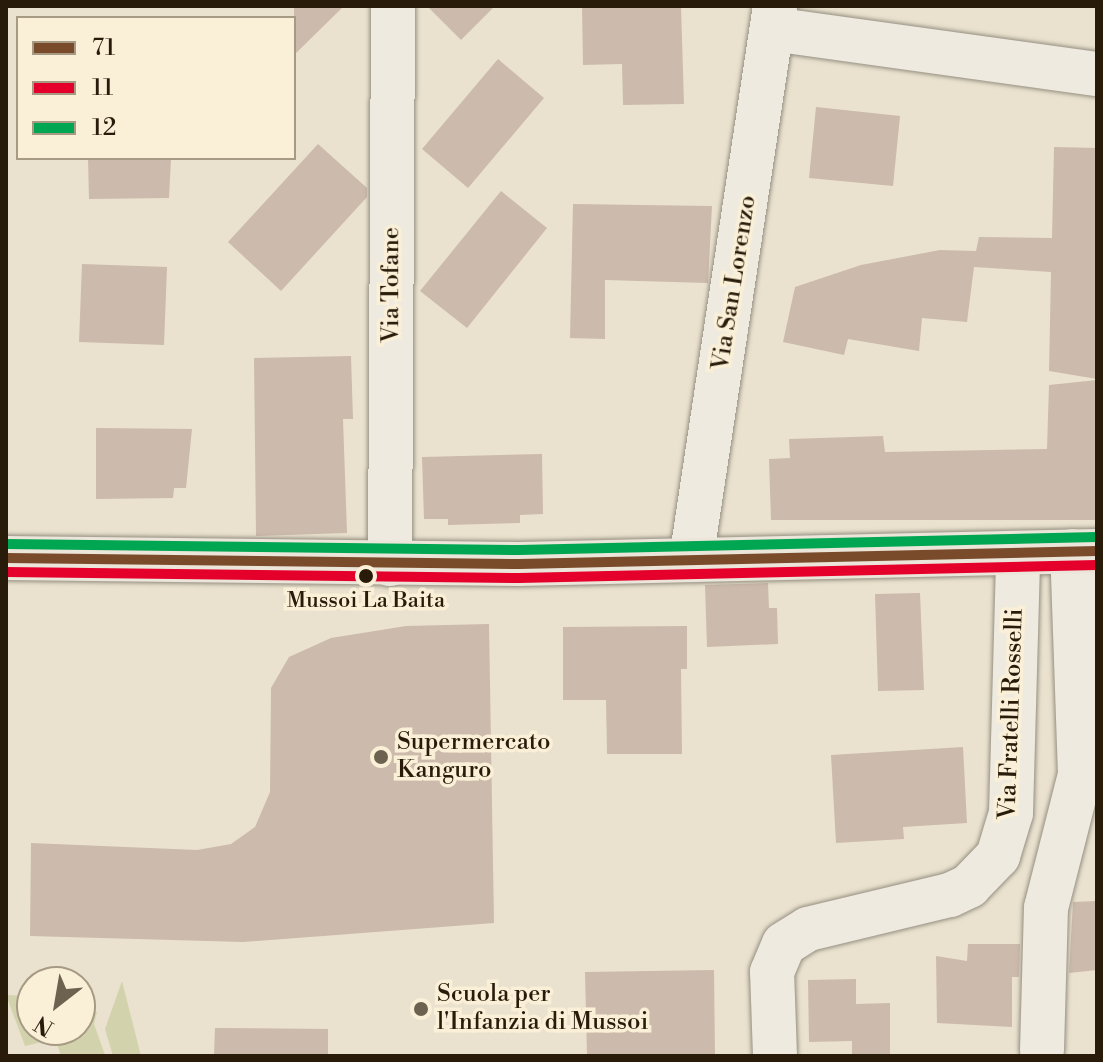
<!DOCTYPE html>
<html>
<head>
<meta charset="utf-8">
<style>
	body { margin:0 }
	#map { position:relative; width:1103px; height:1062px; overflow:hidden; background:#eae2ce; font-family:"Libre Bodoni",serif }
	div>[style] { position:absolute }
	.green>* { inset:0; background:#d2d2ad }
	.building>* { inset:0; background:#ccbaac }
	.roads { filter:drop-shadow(0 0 2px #958f82) drop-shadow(0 0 2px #958f82) }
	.minor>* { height:44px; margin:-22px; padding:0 22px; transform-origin:22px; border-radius:22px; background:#eeeadf }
	.major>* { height:44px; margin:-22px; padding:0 22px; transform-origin:22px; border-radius:22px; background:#ebe5da }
	.bus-1>* { height:10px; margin:-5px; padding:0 5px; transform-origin:5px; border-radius:5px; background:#7a4b2a }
	.bus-2>* { height:10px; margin:-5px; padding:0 5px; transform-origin:5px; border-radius:5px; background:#e4002b }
	.bus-3>* { height:10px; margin:-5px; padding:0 5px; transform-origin:5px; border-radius:5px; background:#00a651 }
	.dots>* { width:22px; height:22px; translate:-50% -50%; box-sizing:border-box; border:4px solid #faefd7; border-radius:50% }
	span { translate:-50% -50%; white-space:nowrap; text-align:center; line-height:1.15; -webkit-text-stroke:7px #faefd7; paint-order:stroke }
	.bus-label { font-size:22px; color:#291b0a }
	.street-label { font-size:24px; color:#291b0a }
	.poi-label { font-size:24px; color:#291b0a }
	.left { translate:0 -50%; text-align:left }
	.frame { position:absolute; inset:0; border:8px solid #291b0a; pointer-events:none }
	.legend { position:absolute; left:16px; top:16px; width:280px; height:144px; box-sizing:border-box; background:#faefd7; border:2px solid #a69a85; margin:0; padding:10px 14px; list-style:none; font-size:24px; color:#291b0a }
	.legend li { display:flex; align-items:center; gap:16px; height:40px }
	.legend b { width:40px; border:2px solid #a69a85 }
	.north { position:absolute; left:16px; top:966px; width:80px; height:80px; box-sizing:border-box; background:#faefd7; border:2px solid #a69a85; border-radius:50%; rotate:211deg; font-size:22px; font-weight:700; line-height:32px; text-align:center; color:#291b0a }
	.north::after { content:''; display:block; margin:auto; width:28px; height:36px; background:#6d614f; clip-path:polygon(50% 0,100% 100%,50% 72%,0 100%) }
</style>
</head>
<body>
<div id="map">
	<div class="green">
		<i style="clip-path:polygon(122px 981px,141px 1056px,113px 1056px,105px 1029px)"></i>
		<i style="clip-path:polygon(6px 995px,32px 996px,32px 1030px,47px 1030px,50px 1040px,25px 1046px)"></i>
		<i style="clip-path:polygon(97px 1012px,94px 1024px,105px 1055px,61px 1056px,52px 1030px,80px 1030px,80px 1019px)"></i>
	</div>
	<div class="building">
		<i style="clip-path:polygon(294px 6px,344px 6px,294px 55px)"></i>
		<i style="clip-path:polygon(427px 6px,495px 6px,461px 40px)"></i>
		<i style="clip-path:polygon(582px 6px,681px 6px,684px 104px,623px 105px,622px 64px,583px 65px)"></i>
		<i style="clip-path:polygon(498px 59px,544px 98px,468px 188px,422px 149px)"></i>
		<i style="clip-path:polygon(816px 107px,900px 116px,893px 186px,809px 178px)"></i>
		<i style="clip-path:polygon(318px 144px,367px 188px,367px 197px,281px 291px,228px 242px)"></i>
		<i style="clip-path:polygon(1054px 147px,1097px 148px,1097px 379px,1049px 371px,1051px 272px,974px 267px,967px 322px,922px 318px,919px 351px,848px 339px,844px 355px,783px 342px,795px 287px,861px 265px,940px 250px,976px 251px,979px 237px,1052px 238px)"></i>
		<i style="clip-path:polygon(88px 158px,171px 158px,169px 198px,89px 199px)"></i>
		<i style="clip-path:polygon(501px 191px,547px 228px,467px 328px,420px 291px)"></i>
		<i style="clip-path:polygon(573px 204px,712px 206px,708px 283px,605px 280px,605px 339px,570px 338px)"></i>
		<i style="clip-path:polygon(82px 264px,167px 267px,164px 345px,79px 342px)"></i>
		<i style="clip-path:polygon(351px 356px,353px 419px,343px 419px,347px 533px,256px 536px,254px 358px)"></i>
		<i style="clip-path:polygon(1097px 380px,1097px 520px,771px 520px,769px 459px,790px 458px,789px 439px,883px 436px,885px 452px,1047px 449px,1049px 385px)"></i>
		<i style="clip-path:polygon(96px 428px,192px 429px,186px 488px,174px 488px,173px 498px,96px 499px)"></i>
		<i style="clip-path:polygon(542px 454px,543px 514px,520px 515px,520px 523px,448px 525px,448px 519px,424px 519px,422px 457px)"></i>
		<i style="clip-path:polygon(768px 583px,769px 608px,777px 608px,778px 644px,707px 647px,705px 585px)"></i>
		<i style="clip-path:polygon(920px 593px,924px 690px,878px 691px,875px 594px)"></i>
		<i style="clip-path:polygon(489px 624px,494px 923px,243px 942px,30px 936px,31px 843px,197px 850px,231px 844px,255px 827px,270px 792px,271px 688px,289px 657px,331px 638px,406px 626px)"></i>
		<i style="clip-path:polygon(687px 626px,687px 669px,681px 669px,682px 754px,607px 754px,606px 700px,563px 700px,563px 627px)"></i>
		<i style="clip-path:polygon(963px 747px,967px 823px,903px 827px,904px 839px,836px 843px,831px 755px)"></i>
		<i style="clip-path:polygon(1097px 901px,1097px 970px,1069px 973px,1073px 902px)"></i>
		<i style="clip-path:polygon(968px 944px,1020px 944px,1019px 977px,1012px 977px,1012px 1027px,937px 1023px,936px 956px,967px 961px)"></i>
		<i style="clip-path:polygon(714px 970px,715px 1056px,587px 1056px,585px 972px)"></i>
		<i style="clip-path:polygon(856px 979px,856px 1004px,890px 1003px,890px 1055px,852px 1056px,852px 1041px,809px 1042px,808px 980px)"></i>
		<i style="clip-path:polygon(215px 1028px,328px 1029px,328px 1056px,214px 1056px)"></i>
	</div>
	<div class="roads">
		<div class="minor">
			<i style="left:772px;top:29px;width:328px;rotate:7.9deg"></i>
			<i style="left:691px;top:560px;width:560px;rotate:-81.38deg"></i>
			<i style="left:390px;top:564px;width:558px;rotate:-89.69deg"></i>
			<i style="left:1042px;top:1050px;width:142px;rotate:-88.4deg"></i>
			<i style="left:1046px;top:908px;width:137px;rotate:-75.7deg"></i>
			<i style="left:1080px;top:775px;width:224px;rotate:-92deg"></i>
			<i style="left:775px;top:1056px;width:84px;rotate:-92deg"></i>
			<i style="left:772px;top:972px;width:30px;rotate:-67deg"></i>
			<i style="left:784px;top:944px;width:28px;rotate:-32deg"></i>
			<i style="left:808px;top:929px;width:146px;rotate:-13.5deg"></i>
			<i style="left:950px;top:895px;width:21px;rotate:-25deg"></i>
			<i style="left:969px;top:886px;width:42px;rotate:-46deg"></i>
			<i style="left:998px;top:856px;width:45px;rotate:-73.2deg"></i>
			<i style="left:1011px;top:813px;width:258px;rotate:-88.4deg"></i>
		</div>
		<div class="major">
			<i style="left:6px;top:558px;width:513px;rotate:0.67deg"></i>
			<i style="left:519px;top:564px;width:578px;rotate:-1.29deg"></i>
		</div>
	</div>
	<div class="bus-1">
		<i style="left:6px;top:558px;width:513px;rotate:0.67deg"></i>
		<i style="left:519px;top:564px;width:578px;rotate:-1.29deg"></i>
	</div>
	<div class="bus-2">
		<i style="left:6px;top:572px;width:513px;rotate:0.67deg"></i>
		<i style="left:519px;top:578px;width:578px;rotate:-1.29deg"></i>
	</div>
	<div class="bus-3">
		<i style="left:6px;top:544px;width:513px;rotate:0.67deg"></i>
		<i style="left:519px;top:550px;width:578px;rotate:-1.29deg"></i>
	</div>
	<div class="dots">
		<i style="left:366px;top:576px;background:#291b0a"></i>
		<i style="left:381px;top:757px;background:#6d614f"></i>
		<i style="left:421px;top:1009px;background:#6d614f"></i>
	</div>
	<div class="bus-label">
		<span style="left:366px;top:601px">Mussoi La Baita</span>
	</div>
	<div class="street-label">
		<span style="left:735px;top:283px;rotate:-81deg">Via San Lorenzo</span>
		<span style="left:392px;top:285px;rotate:-90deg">Via Tofane</span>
		<span style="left:1012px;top:714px;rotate:-88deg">Via Fratelli Rosselli</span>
	</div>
	<div class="poi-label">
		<span class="left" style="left:397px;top:757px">Supermercato<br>Kanguro</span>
		<span class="left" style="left:437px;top:1009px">Scuola per<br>l'Infanzia di Mussoi</span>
	</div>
	<div class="frame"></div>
	<ul class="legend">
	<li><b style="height:10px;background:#7a4b2a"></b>71</li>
	<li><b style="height:10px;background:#e4002b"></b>11</li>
	<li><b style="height:10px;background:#00a651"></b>12</li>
	</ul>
	<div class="north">N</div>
</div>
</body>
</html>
